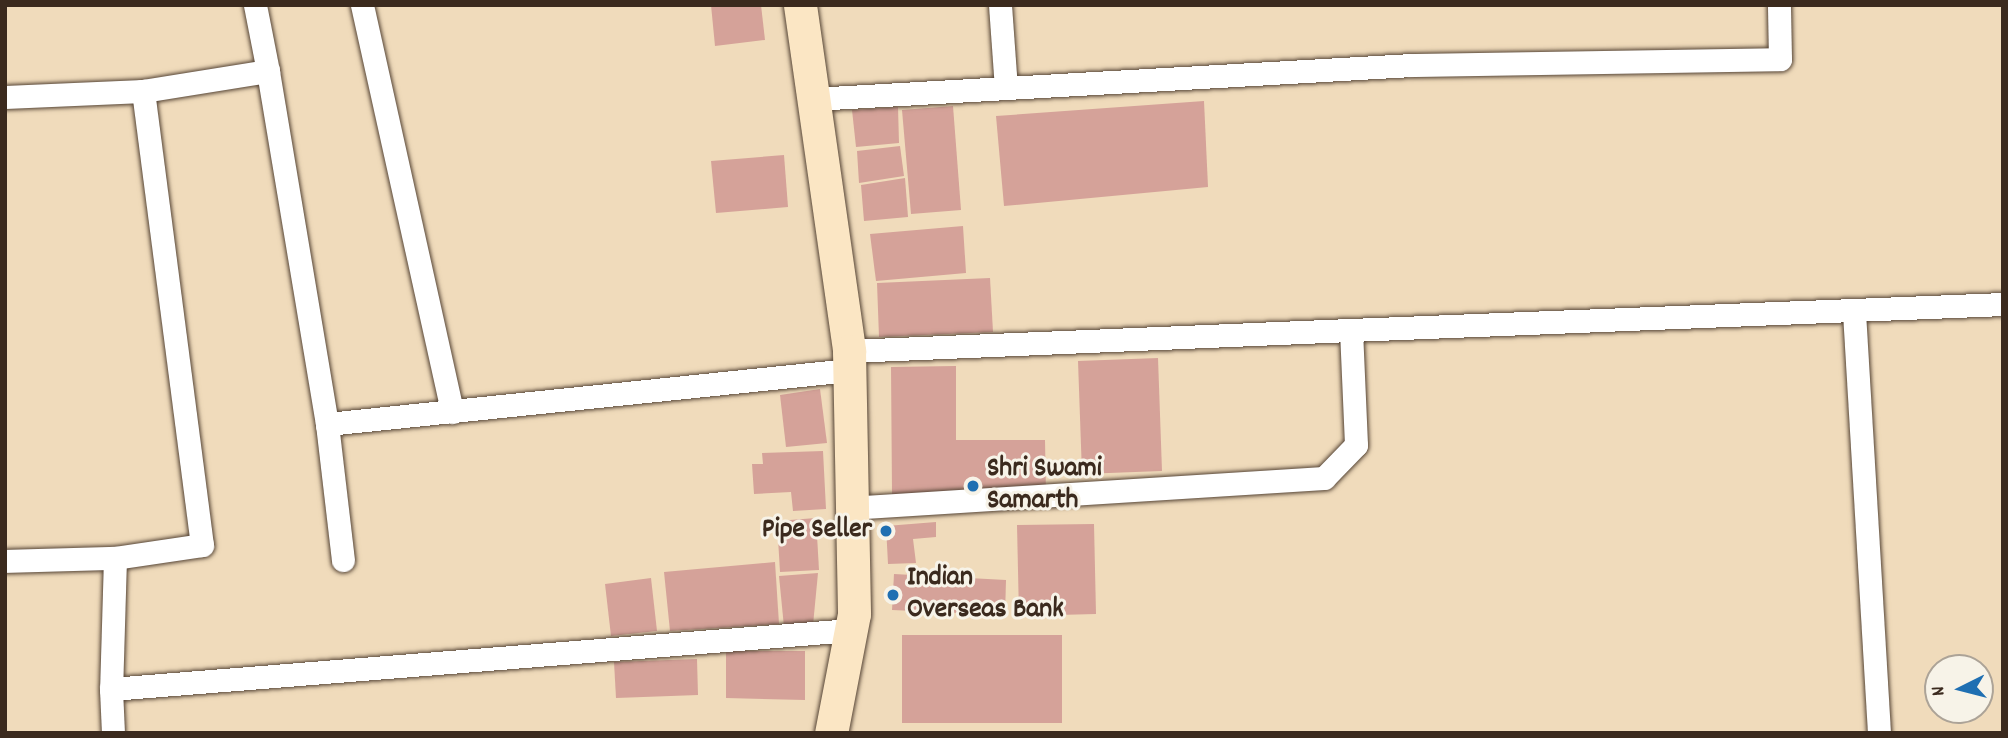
<!DOCTYPE html>
<html>
<head>
<meta charset="utf-8">
<style>
	body { margin:0 }
	#map { position:relative; width:2008px; height:738px; overflow:hidden; background:#f0dbbb; font-family:Dekko,sans-serif }
	div>[style] { position:absolute }
	.building>* { inset:0; background:#d5a299 }
	.roads { filter:drop-shadow(0 0 2px #564536) drop-shadow(0 0 2px #564536) }
	.street>* { height:23px; margin:-11.5px; padding:0 11.5px; transform-origin:11.5px; border-radius:11.5px; background:#fff }
	.secondary>* { height:33px; margin:-16.5px; padding:0 16.5px; transform-origin:16.5px; border-radius:16.5px; background:#fbe6c4 }
	.dots>* { width:19px; height:19px; translate:-50% -50%; box-sizing:border-box; border:4px solid #f7f3e8; border-radius:50% }
	span { translate:-50% -50%; white-space:nowrap; text-align:center; line-height:1.15; -webkit-text-stroke:6px #f7f3e8; paint-order:stroke }
	.poi-label { font-size:28px; color:#3b2a1e; font-weight:700 }
	.left { translate:0 -50%; text-align:left }
	.right { translate:-100% -50%; text-align:right }
	.frame { position:absolute; inset:0; border:7px solid #3b2a1e; pointer-events:none }
	.north { position:absolute; left:1924px; top:654px; width:70px; height:70px; box-sizing:border-box; background:#f7f3e8; border:2px solid #aca397; border-radius:50%; rotate:264deg; font-size:19px; font-weight:700; line-height:28px; text-align:center; color:#3b2a1e }
	.north::after { content:''; display:block; margin:auto; width:24px; height:32px; background:#1f6fb2; clip-path:polygon(50% 0,100% 100%,50% 72%,0 100%) }
</style>
</head>
<body>
<div id="map">
	<div class="building">
		<i style="clip-path:polygon(711px 5px,761px 5px,765px 40px,715px 46px)"></i>
		<i style="clip-path:polygon(1204px 101px,1208px 187px,1004px 206px,996px 116px)"></i>
		<i style="clip-path:polygon(953px 106px,961px 210px,911px 214px,902px 110px)"></i>
		<i style="clip-path:polygon(898px 107px,899px 143px,856px 147px,852px 110px)"></i>
		<i style="clip-path:polygon(900px 146px,904px 176px,859px 183px,857px 151px)"></i>
		<i style="clip-path:polygon(784px 155px,788px 207px,716px 213px,711px 161px)"></i>
		<i style="clip-path:polygon(905px 178px,908px 217px,864px 221px,861px 185px)"></i>
		<i style="clip-path:polygon(963px 226px,966px 273px,876px 281px,870px 234px)"></i>
		<i style="clip-path:polygon(990px 278px,993px 332px,879px 337px,877px 283px)"></i>
		<i style="clip-path:polygon(1158px 358px,1162px 471px,1082px 474px,1078px 361px)"></i>
		<i style="clip-path:polygon(956px 366px,956px 440px,1045px 440px,1046px 494px,892px 494px,891px 367px)"></i>
		<i style="clip-path:polygon(820px 389px,827px 443px,786px 447px,780px 395px)"></i>
		<i style="clip-path:polygon(823px 451px,826px 509px,793px 511px,791px 492px,754px 494px,752px 464px,763px 464px,762px 453px)"></i>
		<i style="clip-path:polygon(816px 518px,819px 570px,780px 572px,777px 521px)"></i>
		<i style="clip-path:polygon(936px 522px,936px 537px,913px 539px,916px 563px,888px 564px,886px 526px)"></i>
		<i style="clip-path:polygon(1094px 524px,1096px 614px,1019px 616px,1017px 525px)"></i>
		<i style="clip-path:polygon(775px 562px,779px 624px,670px 631px,664px 572px)"></i>
		<i style="clip-path:polygon(818px 573px,813px 625px,784px 627px,779px 576px)"></i>
		<i style="clip-path:polygon(894px 574px,1006px 580px,1005px 615px,892px 610px)"></i>
		<i style="clip-path:polygon(651px 578px,657px 631px,611px 636px,605px 584px)"></i>
		<i style="clip-path:polygon(902px 635px,1062px 635px,1062px 723px,902px 723px)"></i>
		<i style="clip-path:polygon(726px 651px,805px 651px,805px 700px,726px 698px)"></i>
		<i style="clip-path:polygon(697px 659px,698px 695px,616px 698px,614px 662px)"></i>
	</div>
	<div class="roads">
		<div class="street">
			<i style="left:255px;top:5px;width:67px;rotate:78.9deg"></i>
			<i style="left:362px;top:5px;width:417px;rotate:77.5deg"></i>
			<i style="left:1000px;top:5px;width:83px;rotate:85.9deg"></i>
			<i style="left:5px;top:97px;width:138px;rotate:-2.5deg"></i>
			<i style="left:813px;top:99px;width:599px;rotate:-3.25deg"></i>
			<i style="left:1411px;top:65px;width:369px;rotate:-0.9deg"></i>
			<i style="left:1780px;top:59px;width:54px;rotate:-91.1deg"></i>
			<i style="left:1854px;top:312px;width:422px;rotate:86.6deg"></i>
			<i style="left:1351px;top:330px;width:653px;rotate:-2.28deg"></i>
			<i style="left:849px;top:351px;width:502px;rotate:-2.4deg"></i>
			<i style="left:1351px;top:330px;width:115px;rotate:87.5deg"></i>
			<i style="left:1356px;top:445px;width:46px;rotate:134.1deg"></i>
			<i style="left:1324px;top:478px;width:473px;rotate:176.4deg"></i>
			<i style="left:849px;top:370px;width:525px;rotate:174.09deg"></i>
			<i style="left:327px;top:424px;width:358px;rotate:-99.5deg"></i>
			<i style="left:268px;top:71px;width:127px;rotate:170.9deg"></i>
			<i style="left:143px;top:91px;width:458px;rotate:82.6deg"></i>
			<i style="left:202px;top:545px;width:88px;rotate:171.5deg"></i>
			<i style="left:115px;top:558px;width:131px;rotate:91.7deg"></i>
			<i style="left:111px;top:689px;width:742px;rotate:-4.56deg"></i>
			<i style="left:327px;top:424px;width:137px;rotate:83.3deg"></i>
			<i style="left:5px;top:561px;width:110px;rotate:-1.6deg"></i>
			<i style="left:111px;top:689px;width:44px;rotate:87.4deg"></i>
		</div>
		<div class="secondary">
			<i style="left:800px;top:5px;width:349px;rotate:81.9deg"></i>
			<i style="left:849px;top:351px;width:263px;rotate:88.9deg"></i>
			<i style="left:854px;top:614px;width:121px;rotate:100.9deg"></i>
		</div>
	</div>
	<div class="dots">
		<i style="left:973px;top:486px;background:#1f6fb2"></i>
		<i style="left:886px;top:531px;background:#1f6fb2"></i>
		<i style="left:893px;top:595px;background:#1f6fb2"></i>
	</div>
	<div class="poi-label">
		<span class="left" style="left:987px;top:486px">Shri Swami<br>Samarth</span>
		<span class="right" style="left:872px;top:531px">Pipe Seller</span>
		<span class="left" style="left:907px;top:595px">Indian<br>Overseas Bank</span>
	</div>
	<div class="frame"></div>
	<div class="north">N</div>
</div>
</body>
</html>
